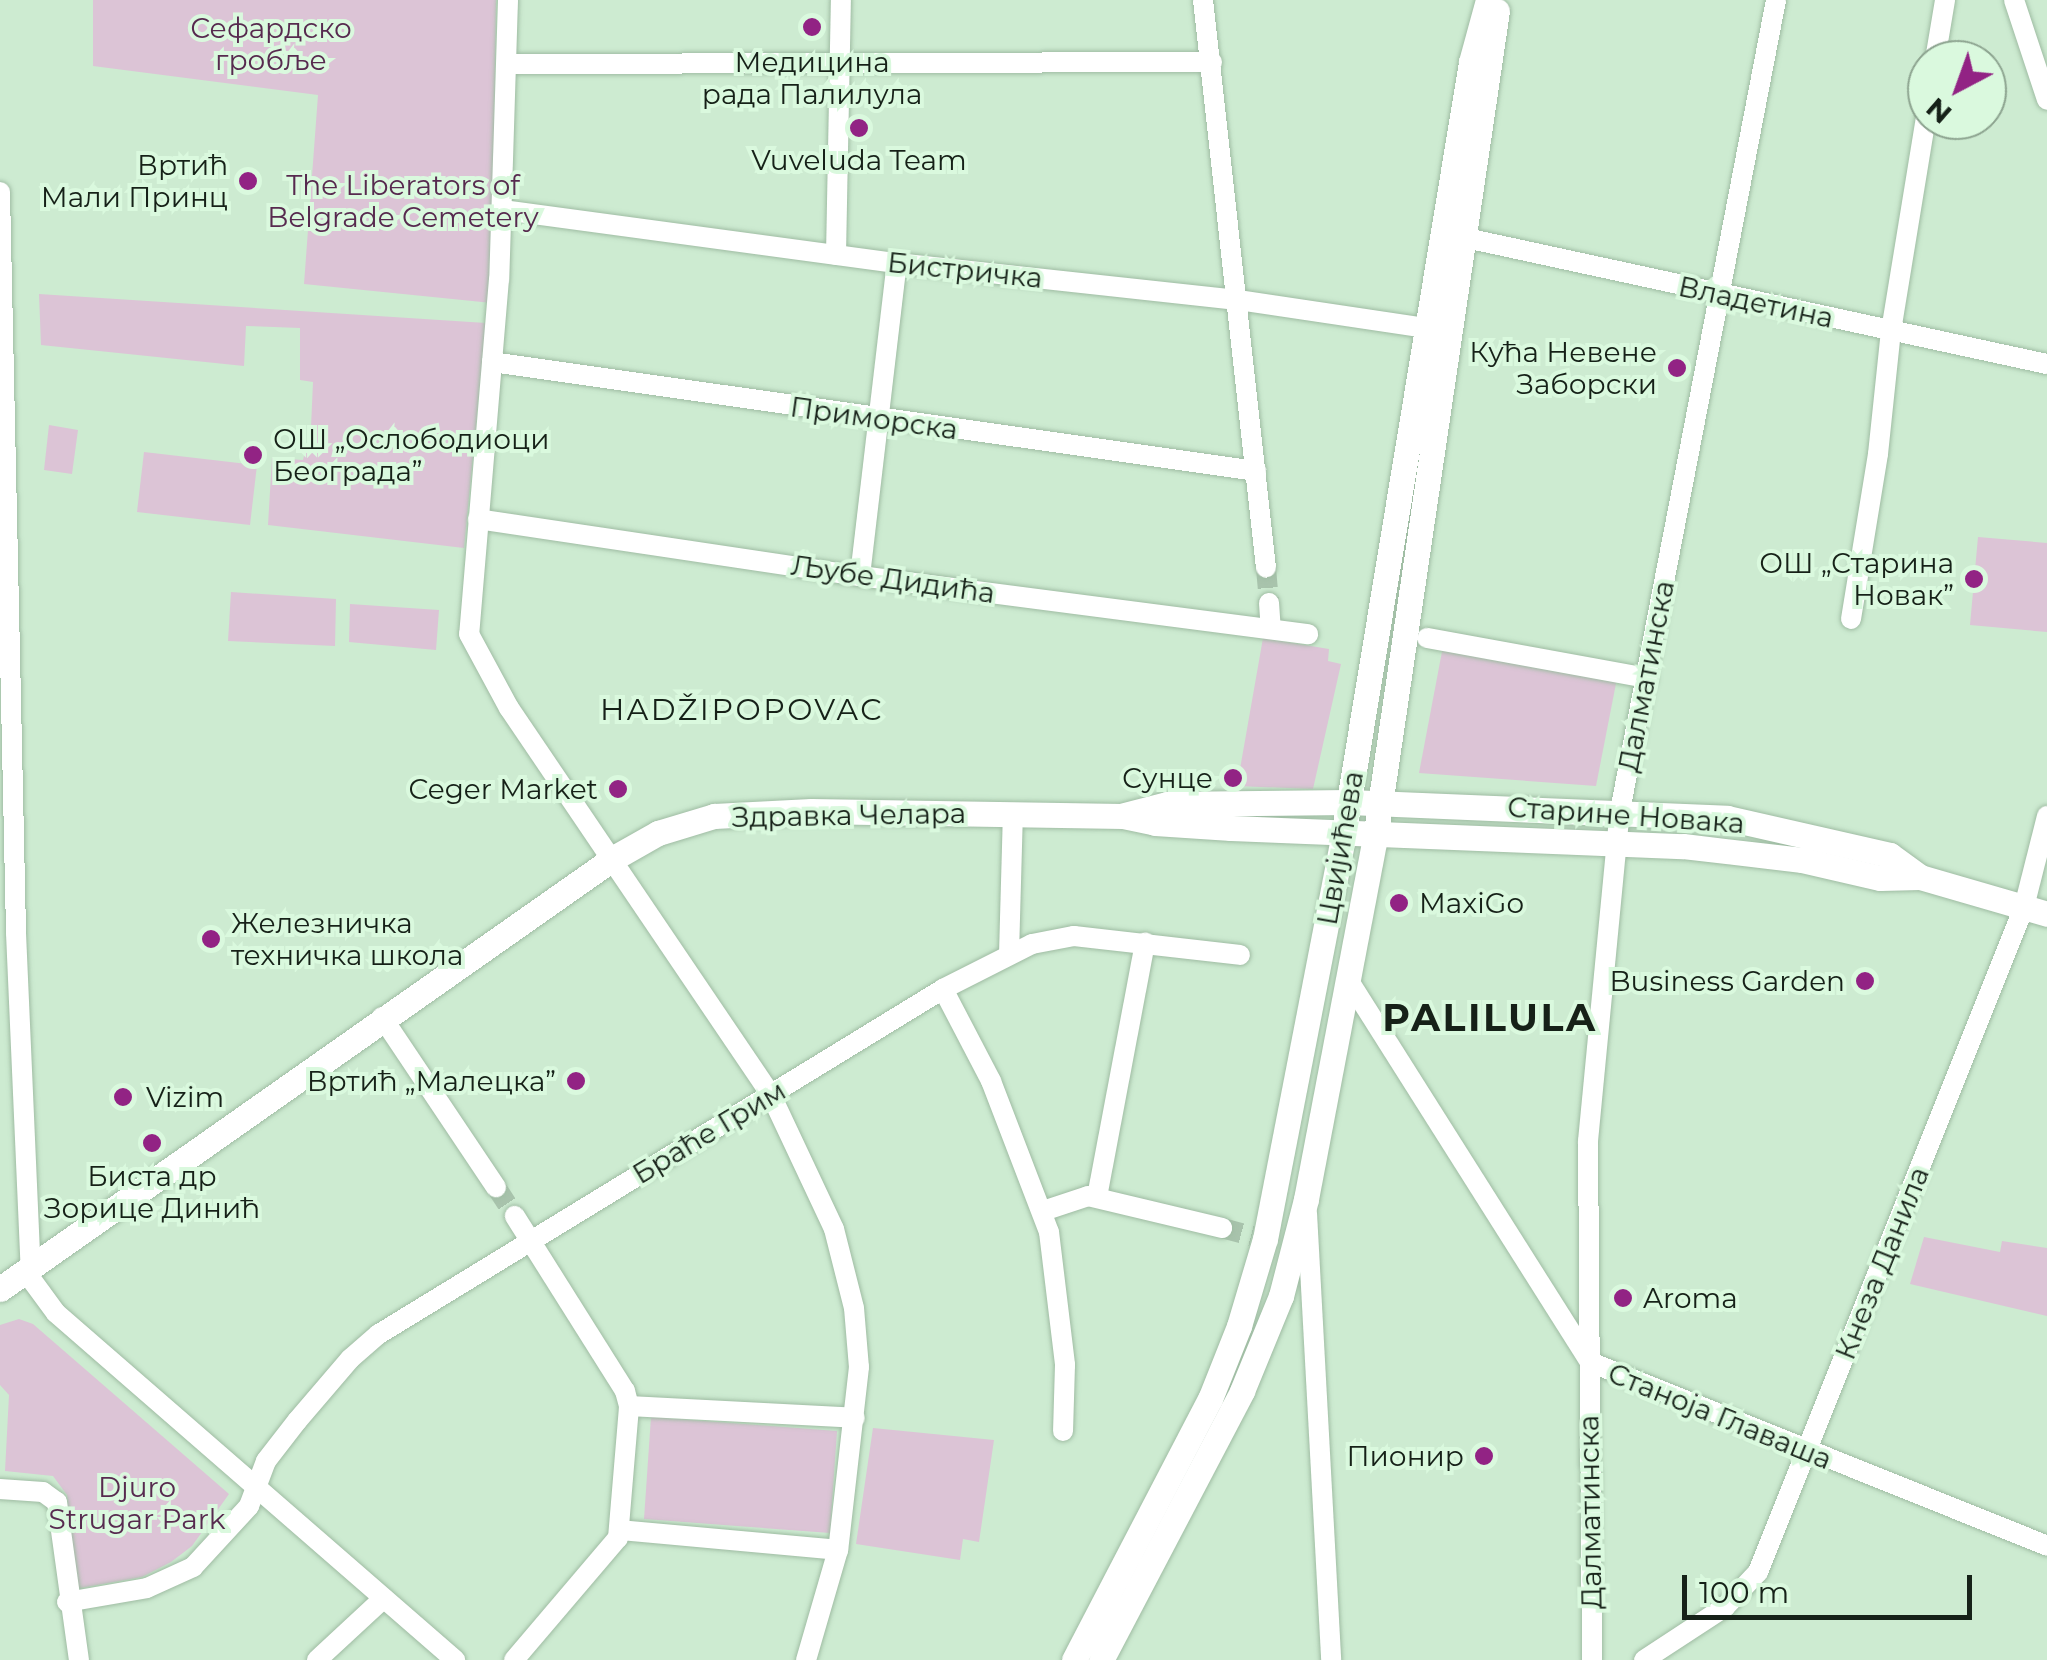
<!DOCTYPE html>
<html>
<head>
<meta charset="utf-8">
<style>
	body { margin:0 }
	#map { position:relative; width:2047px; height:1660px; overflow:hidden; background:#cdebd1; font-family:Montserrat,sans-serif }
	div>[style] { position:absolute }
	.green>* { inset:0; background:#dcc4d6 }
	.minor-tunnel>* { height:20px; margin-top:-10px; transform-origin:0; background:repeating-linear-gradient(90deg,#a8c3ac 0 20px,transparent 0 30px) }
	.roads { filter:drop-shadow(0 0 2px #9fbca3) drop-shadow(0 0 2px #9fbca3) }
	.minor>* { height:20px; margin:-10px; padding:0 10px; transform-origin:10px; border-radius:10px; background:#fff }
	.major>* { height:25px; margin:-12.5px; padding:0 12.5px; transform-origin:12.5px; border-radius:12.5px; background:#fff }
	.dots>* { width:28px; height:28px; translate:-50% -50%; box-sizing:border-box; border:5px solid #daf9de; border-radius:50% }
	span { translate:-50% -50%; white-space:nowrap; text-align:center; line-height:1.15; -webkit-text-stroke:8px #daf9de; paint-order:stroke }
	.park-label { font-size:28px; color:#572a4f }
	.poi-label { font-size:28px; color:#162118 }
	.right { translate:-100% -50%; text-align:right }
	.left { translate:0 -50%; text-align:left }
	.street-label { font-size:28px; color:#162118 }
	.neighbourhood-label { font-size:30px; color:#162118; letter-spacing:2.5px }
	.district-label { font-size:38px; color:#162118; font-weight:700; letter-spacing:2.5px }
	.north { position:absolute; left:1907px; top:40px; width:100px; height:100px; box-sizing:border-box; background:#daf9de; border:2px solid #8ca38f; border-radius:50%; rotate:221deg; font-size:28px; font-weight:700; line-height:40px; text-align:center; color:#162118 }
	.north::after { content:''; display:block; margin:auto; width:35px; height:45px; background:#922384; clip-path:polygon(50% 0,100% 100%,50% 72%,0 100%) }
	.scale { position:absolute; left:1682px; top:1575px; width:290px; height:45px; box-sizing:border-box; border:5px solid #162118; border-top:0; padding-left:12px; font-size:30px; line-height:35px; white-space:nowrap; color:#162118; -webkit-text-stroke:8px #daf9de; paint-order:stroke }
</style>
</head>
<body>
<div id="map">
	<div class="green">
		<i style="clip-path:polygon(93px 0,496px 0,492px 303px,304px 284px,318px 95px,93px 66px)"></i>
		<i style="clip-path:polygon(39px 294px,486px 323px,464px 548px,268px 525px,272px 458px,303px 460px,311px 427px,313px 382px,300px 380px,300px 328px,246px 326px,244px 366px,41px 345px)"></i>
		<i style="clip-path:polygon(49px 425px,78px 430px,72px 474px,44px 470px)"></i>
		<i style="clip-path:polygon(144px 452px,257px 465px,250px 525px,137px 512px)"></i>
		<i style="clip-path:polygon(1978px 537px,2047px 543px,2047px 632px,1970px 625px)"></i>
		<i style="clip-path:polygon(231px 592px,336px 599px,335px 646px,228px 641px)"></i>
		<i style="clip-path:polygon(350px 604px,439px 610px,436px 650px,349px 642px)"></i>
		<i style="clip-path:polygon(1263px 638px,1329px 649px,1328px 661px,1341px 664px,1313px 789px,1237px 786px)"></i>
		<i style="clip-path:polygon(1444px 641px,1619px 668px,1596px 786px,1419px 773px)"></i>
		<i style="clip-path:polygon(1924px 1237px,2000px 1252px,2002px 1241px,2047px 1248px,2047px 1316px,1910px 1284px)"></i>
		<i style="clip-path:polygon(19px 1319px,33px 1324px,229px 1494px,192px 1546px,171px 1562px,142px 1577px,75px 1589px,67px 1495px,53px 1476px,5px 1471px,9px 1395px,0 1385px,0 1325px)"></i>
		<i style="clip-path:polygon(651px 1417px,837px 1431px,830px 1533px,644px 1519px)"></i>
		<i style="clip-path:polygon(873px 1428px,994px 1440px,979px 1542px,963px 1539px,960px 1560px,856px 1544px)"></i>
	</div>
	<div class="minor-tunnel">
		<i style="left:1266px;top:568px;width:35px;rotate:85deg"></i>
		<i style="left:496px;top:1187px;width:35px;rotate:57deg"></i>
		<i style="left:1222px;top:1228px;width:31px;rotate:15deg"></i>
	</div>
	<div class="roads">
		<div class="minor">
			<i style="left:508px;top:0;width:279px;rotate:91.8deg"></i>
			<i style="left:499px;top:279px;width:356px;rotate:94.8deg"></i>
			<i style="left:469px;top:634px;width:84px;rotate:61.6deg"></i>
			<i style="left:509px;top:708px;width:467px;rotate:55.9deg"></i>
			<i style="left:771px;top:1095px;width:148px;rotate:64.8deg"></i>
			<i style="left:834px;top:1229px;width:81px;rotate:75.8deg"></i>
			<i style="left:854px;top:1308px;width:59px;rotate:85.2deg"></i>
			<i style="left:859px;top:1367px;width:184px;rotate:96.5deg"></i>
			<i style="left:838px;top:1550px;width:115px;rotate:106.2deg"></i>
			<i style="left:1203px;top:0;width:571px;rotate:83.67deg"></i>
			<i style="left:2014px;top:0;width:105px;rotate:71.7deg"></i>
			<i style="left:1935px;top:60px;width:61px;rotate:-80.5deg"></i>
			<i style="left:507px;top:64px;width:705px;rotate:-0.16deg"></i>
			<i style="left:0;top:192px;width:741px;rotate:88.76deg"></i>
			<i style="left:16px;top:933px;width:346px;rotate:87.5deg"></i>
			<i style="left:31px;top:1279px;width:42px;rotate:53.7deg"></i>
			<i style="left:56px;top:1313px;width:529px;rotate:41.01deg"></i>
			<i style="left:503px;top:210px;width:398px;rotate:7.7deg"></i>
			<i style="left:897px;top:263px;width:344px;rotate:6.2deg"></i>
			<i style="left:1239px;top:300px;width:190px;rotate:8.5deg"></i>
			<i style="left:1466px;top:238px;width:595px;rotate:12.24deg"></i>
			<i style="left:836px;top:255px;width:255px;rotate:-88.9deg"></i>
			<i style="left:492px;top:362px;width:772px;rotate:8.12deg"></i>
			<i style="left:478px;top:519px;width:386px;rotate:8.5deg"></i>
			<i style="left:860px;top:576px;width:452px;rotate:7.4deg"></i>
			<i style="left:860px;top:576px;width:315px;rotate:-83.3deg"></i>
			<i style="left:1269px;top:603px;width:26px;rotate:86deg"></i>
			<i style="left:1851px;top:619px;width:167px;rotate:-80.7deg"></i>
			<i style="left:1878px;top:454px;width:124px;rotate:-84deg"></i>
			<i style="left:1891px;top:331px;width:223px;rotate:-80.7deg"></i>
			<i style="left:1427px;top:638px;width:224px;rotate:10.3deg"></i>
			<i style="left:1009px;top:954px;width:140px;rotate:-88.4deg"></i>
			<i style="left:1349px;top:981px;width:451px;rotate:57.7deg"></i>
			<i style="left:1590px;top:1362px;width:493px;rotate:21.9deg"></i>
			<i style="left:943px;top:989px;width:104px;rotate:62.4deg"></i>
			<i style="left:991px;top:1081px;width:162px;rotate:69deg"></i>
			<i style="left:1049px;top:1232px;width:134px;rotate:83.1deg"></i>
			<i style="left:1065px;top:1365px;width:66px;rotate:91.7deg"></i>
			<i style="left:382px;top:1017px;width:205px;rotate:56.2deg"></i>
			<i style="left:1097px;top:1197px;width:259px;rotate:-79.3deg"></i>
			<i style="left:1043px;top:1211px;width:47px;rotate:-18.4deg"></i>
			<i style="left:1088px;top:1196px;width:138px;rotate:13.4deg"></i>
			<i style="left:1307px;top:1213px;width:448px;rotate:86.9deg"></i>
			<i style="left:629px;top:1406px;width:226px;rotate:3deg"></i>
			<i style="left:0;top:1489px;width:43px;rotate:4deg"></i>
			<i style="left:43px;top:1492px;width:17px;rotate:36deg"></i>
			<i style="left:57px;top:1502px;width:160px;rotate:82.1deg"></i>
			<i style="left:620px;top:1530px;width:219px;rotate:5.2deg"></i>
			<i style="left:67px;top:1602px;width:81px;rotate:-9.9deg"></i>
			<i style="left:147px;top:1588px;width:51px;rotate:-24.5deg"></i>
			<i style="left:193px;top:1567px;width:83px;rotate:-47.4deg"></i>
			<i style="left:249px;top:1506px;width:48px;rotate:-69.3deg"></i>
			<i style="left:266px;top:1461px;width:51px;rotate:-52.2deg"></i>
			<i style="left:297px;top:1421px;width:82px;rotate:-49.5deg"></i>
			<i style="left:350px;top:1359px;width:38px;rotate:-41deg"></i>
			<i style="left:379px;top:1334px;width:661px;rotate:-31.45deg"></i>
			<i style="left:943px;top:989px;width:100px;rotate:-26.8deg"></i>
			<i style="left:1032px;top:944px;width:43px;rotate:-10.8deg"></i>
			<i style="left:1074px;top:936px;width:167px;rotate:6.5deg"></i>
			<i style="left:317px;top:1660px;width:91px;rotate:-42.8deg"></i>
			<i style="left:514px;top:1660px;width:160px;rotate:-49.6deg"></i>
			<i style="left:618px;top:1538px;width:132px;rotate:-85.2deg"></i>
			<i style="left:629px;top:1406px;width:16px;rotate:-105deg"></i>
			<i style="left:625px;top:1391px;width:207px;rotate:-122.2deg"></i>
			<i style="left:1592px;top:1660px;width:519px;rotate:-90.44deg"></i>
			<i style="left:1588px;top:1141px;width:332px;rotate:-84.5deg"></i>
			<i style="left:1620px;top:811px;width:826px;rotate:-79.11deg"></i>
			<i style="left:1644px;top:1660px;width:97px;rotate:-33.2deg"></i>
			<i style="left:1725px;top:1607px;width:48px;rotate:-46.7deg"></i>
			<i style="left:1758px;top:1572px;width:716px;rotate:-68.2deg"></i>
			<i style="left:2024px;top:907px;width:94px;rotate:-75.8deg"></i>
		</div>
		<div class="major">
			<i style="left:1124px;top:815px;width:44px;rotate:-14.3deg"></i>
			<i style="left:1167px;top:804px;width:182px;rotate:-0.6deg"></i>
			<i style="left:1349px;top:802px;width:378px;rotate:2.4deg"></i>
			<i style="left:1727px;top:818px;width:167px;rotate:12.8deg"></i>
			<i style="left:1890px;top:855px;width:37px;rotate:36deg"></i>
			<i style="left:0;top:1289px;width:748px;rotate:-35.09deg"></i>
			<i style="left:612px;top:859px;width:53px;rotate:-29.5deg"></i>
			<i style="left:658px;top:833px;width:59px;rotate:-16.9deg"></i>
			<i style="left:714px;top:816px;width:97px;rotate:-3deg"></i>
			<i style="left:811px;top:811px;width:312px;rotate:0.9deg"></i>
			<i style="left:1123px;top:816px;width:33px;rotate:12deg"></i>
			<i style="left:1155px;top:823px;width:76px;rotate:3.8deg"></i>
			<i style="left:1231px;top:828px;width:452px;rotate:2.3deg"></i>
			<i style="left:1683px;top:846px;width:120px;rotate:6.7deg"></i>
			<i style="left:1802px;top:860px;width:80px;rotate:13deg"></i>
			<i style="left:1880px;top:878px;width:40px;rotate:-1.4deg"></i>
			<i style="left:1920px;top:877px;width:132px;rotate:16.2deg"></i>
			<i style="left:1074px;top:1660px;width:294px;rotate:-62.5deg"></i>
			<i style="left:1210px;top:1399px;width:79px;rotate:-68.3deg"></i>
			<i style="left:1239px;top:1326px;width:91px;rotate:-73.4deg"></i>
			<i style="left:1265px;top:1239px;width:416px;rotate:-79deg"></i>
			<i style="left:1344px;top:831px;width:779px;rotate:-80.62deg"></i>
			<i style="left:1471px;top:62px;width:64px;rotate:-74.7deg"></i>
			<i style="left:1101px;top:1660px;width:304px;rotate:-62.3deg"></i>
			<i style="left:1242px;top:1391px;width:103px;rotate:-67.7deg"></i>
			<i style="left:1281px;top:1296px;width:100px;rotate:-75.5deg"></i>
			<i style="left:1306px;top:1199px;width:374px;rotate:-79.2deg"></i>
			<i style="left:1376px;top:832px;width:830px;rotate:-81.62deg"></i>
		</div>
	</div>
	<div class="dots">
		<i style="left:812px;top:27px;background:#922384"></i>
		<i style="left:859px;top:128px;background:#922384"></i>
		<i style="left:248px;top:181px;background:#922384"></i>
		<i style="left:1677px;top:368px;background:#922384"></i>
		<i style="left:253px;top:455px;background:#922384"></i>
		<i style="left:1974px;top:579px;background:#922384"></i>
		<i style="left:1233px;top:778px;background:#922384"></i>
		<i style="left:618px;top:789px;background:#922384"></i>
		<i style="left:1399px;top:903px;background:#922384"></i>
		<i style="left:211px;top:939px;background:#922384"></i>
		<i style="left:1865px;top:981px;background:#922384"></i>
		<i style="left:576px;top:1081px;background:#922384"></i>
		<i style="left:123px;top:1097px;background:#922384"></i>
		<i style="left:152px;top:1143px;background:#922384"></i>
		<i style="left:1623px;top:1298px;background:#922384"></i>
		<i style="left:1484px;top:1456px;background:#922384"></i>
	</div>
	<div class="park-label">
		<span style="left:271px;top:44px">Сефардско<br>гробље</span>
		<span style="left:403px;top:201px">The Liberators of<br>Belgrade Cemetery</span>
		<span style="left:137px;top:1503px">Djuro<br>Strugar Park</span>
	</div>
	<div class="poi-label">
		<span style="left:812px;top:78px">Медицина<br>рада Палилула</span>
		<span style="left:859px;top:160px">Vuveluda Team</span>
		<span class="right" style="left:228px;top:181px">Вртић<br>Мали Принц</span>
		<span class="right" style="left:1657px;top:368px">Кућа Невене<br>Заборски</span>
		<span class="left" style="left:273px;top:455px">ОШ „Ослободиоци<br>Београда”</span>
		<span class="right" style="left:1954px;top:579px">ОШ „Старина<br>Новак”</span>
		<span class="right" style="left:1213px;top:778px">Сунце</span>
		<span class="right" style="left:598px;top:789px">Ceger Market</span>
		<span class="left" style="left:1419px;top:903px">MaxiGo</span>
		<span class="left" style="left:231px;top:939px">Железничка<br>техничка школа</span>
		<span class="right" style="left:1845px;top:981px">Business Garden</span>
		<span class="right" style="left:556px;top:1081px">Вртић „Малецка”</span>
		<span class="left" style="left:146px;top:1097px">Vizim</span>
		<span style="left:152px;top:1192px">Биста др<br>Зорице Динић</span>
		<span class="left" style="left:1643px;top:1298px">Aroma</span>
		<span class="right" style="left:1464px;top:1456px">Пионир</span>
	</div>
	<div class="street-label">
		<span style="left:965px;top:270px;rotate:6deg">Бистричка</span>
		<span style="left:1756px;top:302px;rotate:12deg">Владетина</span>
		<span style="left:874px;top:418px;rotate:8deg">Приморска</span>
		<span style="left:893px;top:579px;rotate:8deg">Љубе Дидића</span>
		<span style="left:1646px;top:676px;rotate:-79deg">Далматинска</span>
		<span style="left:849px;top:815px;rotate:-1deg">Здравка Челара</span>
		<span style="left:1626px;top:815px;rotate:4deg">Старине Новака</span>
		<span style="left:1340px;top:848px;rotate:-80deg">Цвијићева</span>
		<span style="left:709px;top:1132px;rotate:-31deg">Браће Грим</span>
		<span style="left:1882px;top:1263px;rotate:-68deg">Кнеза Данила</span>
		<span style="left:1720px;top:1416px;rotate:22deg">Станоја Главаша</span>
		<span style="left:1590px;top:1512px;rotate:-91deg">Далматинска</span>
	</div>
	<div class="neighbourhood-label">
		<span style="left:742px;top:710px">HADŽIPOPOVAC</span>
	</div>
	<div class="district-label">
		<span style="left:1490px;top:1018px">PALILULA</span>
	</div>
	<div class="north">N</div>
	<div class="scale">100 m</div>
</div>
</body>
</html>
